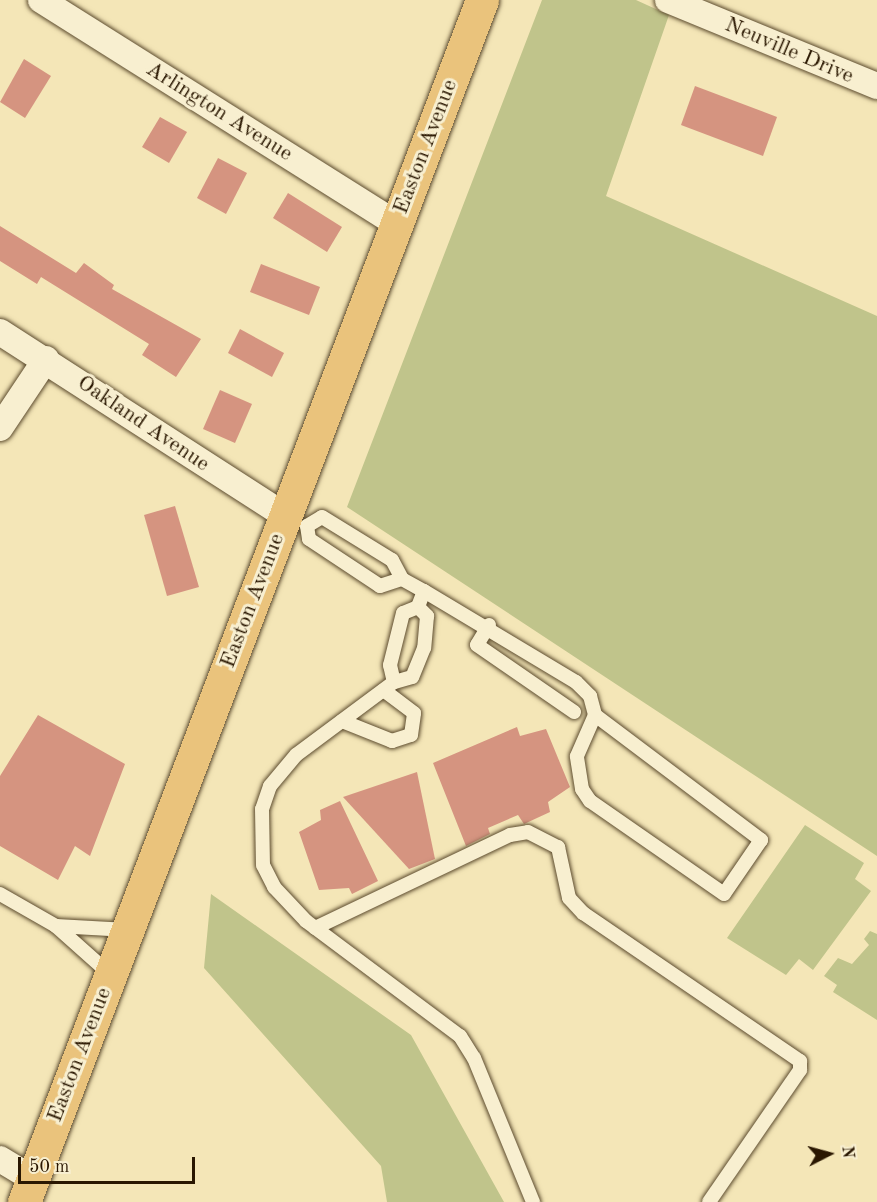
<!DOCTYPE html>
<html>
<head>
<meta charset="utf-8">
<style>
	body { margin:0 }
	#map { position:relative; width:877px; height:1202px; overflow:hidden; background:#f4e6b7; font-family:"Old Standard TT",serif }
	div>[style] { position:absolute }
	.green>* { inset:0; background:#c0c48b }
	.building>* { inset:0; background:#d59480 }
	.roads { filter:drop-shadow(0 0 2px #5c4b2e) drop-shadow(0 0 2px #5c4b2e) }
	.lane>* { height:14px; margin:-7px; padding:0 7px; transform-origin:7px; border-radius:7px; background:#f8efd0 }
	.street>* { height:26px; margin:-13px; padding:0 13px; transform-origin:13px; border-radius:13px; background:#f8efd0 }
	.primary>* { height:33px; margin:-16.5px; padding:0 16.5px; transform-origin:16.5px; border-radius:16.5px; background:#eac37c }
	span { translate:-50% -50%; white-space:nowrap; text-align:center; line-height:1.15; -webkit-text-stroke:6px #f8efd0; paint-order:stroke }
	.street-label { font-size:22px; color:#2a1701 }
	.north { position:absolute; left:799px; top:1124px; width:60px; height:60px; -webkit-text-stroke:4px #f8efd0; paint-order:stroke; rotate:84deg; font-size:16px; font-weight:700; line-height:24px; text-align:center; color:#2a1701 }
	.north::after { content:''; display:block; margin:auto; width:21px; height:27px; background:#2a1701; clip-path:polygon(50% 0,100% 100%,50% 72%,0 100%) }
	.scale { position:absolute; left:18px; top:1157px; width:177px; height:27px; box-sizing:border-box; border:3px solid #2a1701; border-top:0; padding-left:8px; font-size:18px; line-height:21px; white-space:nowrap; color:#2a1701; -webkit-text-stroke:4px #f8efd0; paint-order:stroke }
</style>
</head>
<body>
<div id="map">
	<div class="green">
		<i style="clip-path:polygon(542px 0,636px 0,669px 15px,606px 196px,877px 316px,877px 856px,347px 507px)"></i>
		<i style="clip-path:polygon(805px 825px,864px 863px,855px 879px,871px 891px,813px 970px,799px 959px,786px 975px,727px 938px)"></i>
		<i style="clip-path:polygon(211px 894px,411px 1035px,504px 1202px,387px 1202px,381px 1166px,204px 968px)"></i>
		<i style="clip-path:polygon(870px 931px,877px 934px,877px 1020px,833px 992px,837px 985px,824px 976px,838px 958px,852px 964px,869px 945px,864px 939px)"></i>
	</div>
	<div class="building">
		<i style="clip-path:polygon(24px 59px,51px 76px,25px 118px,0 102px)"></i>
		<i style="clip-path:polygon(695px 86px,777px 117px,763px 156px,681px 125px)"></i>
		<i style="clip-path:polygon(160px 117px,187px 132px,169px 163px,142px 147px)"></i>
		<i style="clip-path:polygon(218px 158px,247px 173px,226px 214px,197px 198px)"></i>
		<i style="clip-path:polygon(288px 193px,342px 227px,327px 252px,273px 218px)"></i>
		<i style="clip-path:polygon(0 226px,76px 273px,84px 263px,114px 285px,112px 289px,201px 339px,176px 377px,142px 355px,149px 344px,41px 277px,37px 284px,0 261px)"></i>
		<i style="clip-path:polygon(261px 264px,320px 287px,309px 315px,250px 292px)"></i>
		<i style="clip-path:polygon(240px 329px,284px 353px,272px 377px,228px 353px)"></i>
		<i style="clip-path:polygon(220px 390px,252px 404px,235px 443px,203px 429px)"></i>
		<i style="clip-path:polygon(175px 506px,199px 587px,167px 596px,144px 515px)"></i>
		<i style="clip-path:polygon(38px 715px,125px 764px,90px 856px,75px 846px,58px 880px,0 846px,0 776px)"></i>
		<i style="clip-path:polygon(517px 727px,520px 736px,546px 729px,570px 787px,548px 802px,550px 812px,524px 824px,518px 815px,488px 828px,490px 834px,466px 846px,433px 763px)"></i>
		<i style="clip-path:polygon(417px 772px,435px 859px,409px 869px,343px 797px)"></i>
		<i style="clip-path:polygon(340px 801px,378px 881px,352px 894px,349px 888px,319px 890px,299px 832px,321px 820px,320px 810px)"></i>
	</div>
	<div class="roads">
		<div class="lane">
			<i style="left:307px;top:526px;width:17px;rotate:-31deg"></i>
			<i style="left:322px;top:517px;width:82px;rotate:31.6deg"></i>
			<i style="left:392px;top:560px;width:21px;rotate:62deg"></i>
			<i style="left:402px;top:579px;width:25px;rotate:29deg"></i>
			<i style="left:424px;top:591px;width:17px;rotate:111deg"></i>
			<i style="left:418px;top:607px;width:16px;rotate:158deg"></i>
			<i style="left:403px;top:613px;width:54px;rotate:104deg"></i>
			<i style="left:390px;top:665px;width:17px;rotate:77deg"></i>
			<i style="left:307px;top:526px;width:13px;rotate:81deg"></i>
			<i style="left:309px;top:539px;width:85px;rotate:33.5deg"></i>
			<i style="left:380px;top:586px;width:23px;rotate:-18deg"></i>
			<i style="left:424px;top:591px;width:177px;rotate:30.9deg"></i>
			<i style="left:576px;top:682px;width:20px;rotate:45deg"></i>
			<i style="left:590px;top:696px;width:20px;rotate:75deg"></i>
			<i style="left:595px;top:715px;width:208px;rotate:37deg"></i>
			<i style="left:761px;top:840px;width:65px;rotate:124.4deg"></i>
			<i style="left:724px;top:894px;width:163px;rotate:-145.2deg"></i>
			<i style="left:590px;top:801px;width:14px;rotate:-124deg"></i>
			<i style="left:582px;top:789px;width:33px;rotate:-99deg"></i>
			<i style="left:577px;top:756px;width:45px;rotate:-66.3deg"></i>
			<i style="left:418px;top:607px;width:13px;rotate:45deg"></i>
			<i style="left:427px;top:616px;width:32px;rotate:95deg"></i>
			<i style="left:424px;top:648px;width:31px;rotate:112deg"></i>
			<i style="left:412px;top:677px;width:19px;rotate:164deg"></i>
			<i style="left:394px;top:682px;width:122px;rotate:143.3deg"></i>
			<i style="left:296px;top:755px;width:40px;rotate:130deg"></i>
			<i style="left:270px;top:786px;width:24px;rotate:109deg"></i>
			<i style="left:262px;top:809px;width:56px;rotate:89deg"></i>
			<i style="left:263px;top:865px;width:25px;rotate:63deg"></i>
			<i style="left:274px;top:887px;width:47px;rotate:46.7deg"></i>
			<i style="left:306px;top:921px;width:192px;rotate:36.8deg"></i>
			<i style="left:460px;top:1036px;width:26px;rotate:58deg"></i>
			<i style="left:474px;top:1058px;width:156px;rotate:67.7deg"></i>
			<i style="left:489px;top:625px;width:23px;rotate:121deg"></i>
			<i style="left:477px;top:645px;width:118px;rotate:34.6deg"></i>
			<i style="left:342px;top:721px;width:54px;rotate:21.8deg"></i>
			<i style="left:392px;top:741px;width:20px;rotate:-18deg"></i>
			<i style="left:411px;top:735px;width:22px;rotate:-82deg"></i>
			<i style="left:414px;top:713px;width:38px;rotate:-143deg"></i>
			<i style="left:0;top:894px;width:64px;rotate:29.7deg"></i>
			<i style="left:56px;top:926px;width:74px;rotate:41.7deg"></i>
			<i style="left:56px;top:926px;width:72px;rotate:3.2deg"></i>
			<i style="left:315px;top:928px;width:216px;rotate:-25.5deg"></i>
			<i style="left:510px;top:835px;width:18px;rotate:-9deg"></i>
			<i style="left:528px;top:832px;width:34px;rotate:27deg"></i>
			<i style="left:558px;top:847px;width:52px;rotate:77.8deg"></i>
			<i style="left:569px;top:898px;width:21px;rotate:47deg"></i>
			<i style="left:583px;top:913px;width:263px;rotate:34.3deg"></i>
			<i style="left:800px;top:1061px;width:9px;rotate:90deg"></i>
			<i style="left:800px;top:1070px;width:160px;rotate:124.6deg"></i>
		</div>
		<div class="street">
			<i style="left:41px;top:0;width:421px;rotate:32.2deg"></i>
			<i style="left:668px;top:0;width:226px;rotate:22.4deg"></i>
			<i style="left:0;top:332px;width:340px;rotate:32.8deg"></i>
			<i style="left:0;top:428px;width:83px;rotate:-56.3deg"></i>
			<i style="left:0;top:1159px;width:39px;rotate:31deg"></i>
		</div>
		<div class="primary">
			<i style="left:24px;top:1202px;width:1286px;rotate:-69.14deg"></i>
		</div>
	</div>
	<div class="street-label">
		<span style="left:789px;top:51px;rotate:23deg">Neuville Drive</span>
		<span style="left:219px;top:112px;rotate:32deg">Arlington Avenue</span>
		<span style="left:426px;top:147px;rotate:-69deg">Easton Avenue</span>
		<span style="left:143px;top:424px;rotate:34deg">Oakland Avenue</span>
		<span style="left:253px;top:601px;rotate:-69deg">Easton Avenue</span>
		<span style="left:80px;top:1055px;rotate:-69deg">Easton Avenue</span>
	</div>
	<div class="north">N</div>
	<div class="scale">50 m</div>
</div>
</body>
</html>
